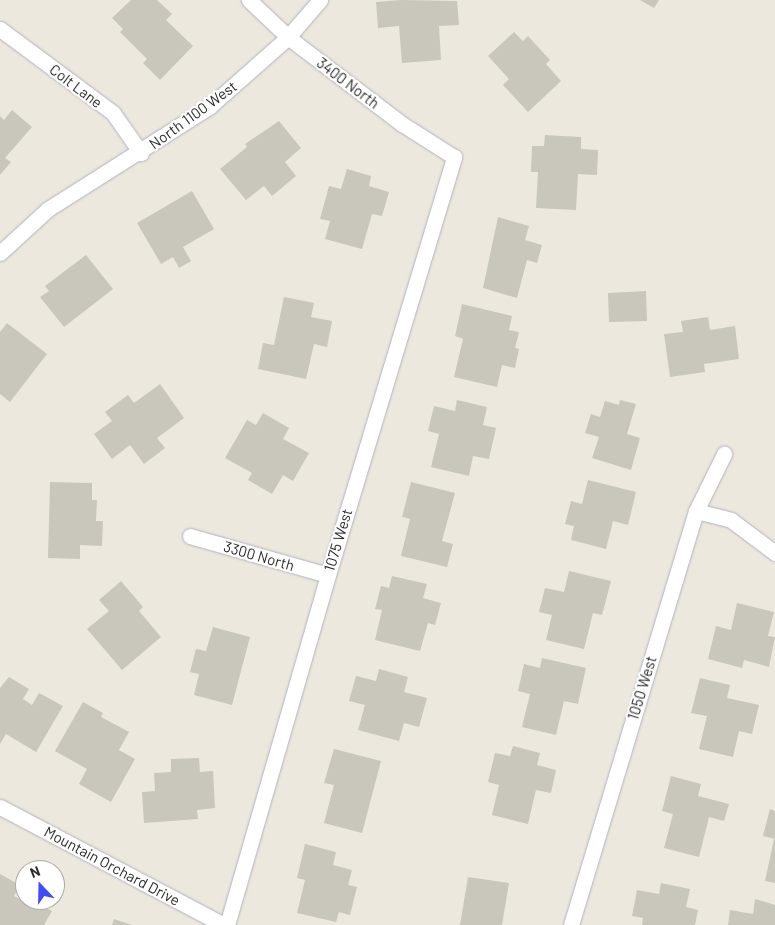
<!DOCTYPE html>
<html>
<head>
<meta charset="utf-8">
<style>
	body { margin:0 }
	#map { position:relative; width:775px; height:925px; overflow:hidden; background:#ede8de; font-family:Barlow,sans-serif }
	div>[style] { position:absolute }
	.building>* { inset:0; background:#c9c6bc }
	.roads { filter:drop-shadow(0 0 1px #b1b2bf) drop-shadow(0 0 1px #b1b2bf) }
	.street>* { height:15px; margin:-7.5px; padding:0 7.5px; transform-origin:7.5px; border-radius:7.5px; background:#fff }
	span { translate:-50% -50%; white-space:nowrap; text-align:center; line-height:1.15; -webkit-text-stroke:4.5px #fff; paint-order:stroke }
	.street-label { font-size:15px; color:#2b2b2b }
	.north { position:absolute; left:15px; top:860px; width:50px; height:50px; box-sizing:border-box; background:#fff; border:1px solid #aaa; border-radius:50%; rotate:339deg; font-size:14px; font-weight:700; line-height:20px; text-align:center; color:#2b2b2b }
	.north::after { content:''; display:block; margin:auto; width:18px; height:22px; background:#404cf8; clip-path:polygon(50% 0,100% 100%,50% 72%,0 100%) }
</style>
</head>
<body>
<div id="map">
	<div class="building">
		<i style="clip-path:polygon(131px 0,157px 0,172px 14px,166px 20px,193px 46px,160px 80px,143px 63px,147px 59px,120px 32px,123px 29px,112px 18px)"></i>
		<i style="clip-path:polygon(401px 0,457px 1px,459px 25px,439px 26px,441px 60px,402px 63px,399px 26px,378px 28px,376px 2px)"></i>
		<i style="clip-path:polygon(640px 0,659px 0,654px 8px)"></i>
		<i style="clip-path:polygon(514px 32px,523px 41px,528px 36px,550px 60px,546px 64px,561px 81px,528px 112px,503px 85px,509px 79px,488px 56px)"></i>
		<i style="clip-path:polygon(12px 110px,32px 127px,5px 158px,11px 162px,0 175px,0 116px,4px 120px)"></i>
		<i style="clip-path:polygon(279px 121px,301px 148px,285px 162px,296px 176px,272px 196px,264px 186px,246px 200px,220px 169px,247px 147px,245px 144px)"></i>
		<i style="clip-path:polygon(545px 135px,581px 137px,581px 149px,598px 150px,597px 175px,578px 174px,576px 210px,536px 208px,538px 172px,531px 172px,532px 146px,544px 146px)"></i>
		<i style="clip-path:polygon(347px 169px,371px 176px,369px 186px,389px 192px,382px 216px,372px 214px,362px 249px,325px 239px,330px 221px,320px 219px,329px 186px,341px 189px)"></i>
		<i style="clip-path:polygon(192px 191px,214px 229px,183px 247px,191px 261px,179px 268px,173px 257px,161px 264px,137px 223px)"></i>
		<i style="clip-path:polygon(498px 217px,529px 226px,525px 240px,542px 245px,537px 263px,527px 260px,517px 298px,483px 288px)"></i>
		<i style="clip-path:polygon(86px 255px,113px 289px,64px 327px,40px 297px,49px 291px,45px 286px)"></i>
		<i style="clip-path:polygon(646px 291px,647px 321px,609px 322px,608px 293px)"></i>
		<i style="clip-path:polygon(284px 297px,314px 303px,311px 317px,332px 321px,327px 347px,314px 344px,306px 379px,258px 369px,263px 343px,274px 345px)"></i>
		<i style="clip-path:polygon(462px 304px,512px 316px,509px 330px,519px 332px,515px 348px,519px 349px,515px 368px,502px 365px,497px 387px,454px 377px,463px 339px,455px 336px)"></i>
		<i style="clip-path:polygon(708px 317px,710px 330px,735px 326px,739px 359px,704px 364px,705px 372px,670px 377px,664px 334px,683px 332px,681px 321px)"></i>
		<i style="clip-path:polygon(7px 323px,47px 354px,10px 402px,0 394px,0 332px)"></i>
		<i style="clip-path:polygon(160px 384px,184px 418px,157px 438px,165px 448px,144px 464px,130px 445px,112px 459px,94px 434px,112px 421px,105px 412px,128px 395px,134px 403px)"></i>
		<i style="clip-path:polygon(457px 400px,487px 407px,483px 425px,496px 428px,489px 459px,473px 456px,469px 476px,431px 467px,439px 434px,428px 431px,434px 406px,455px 411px)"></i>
		<i style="clip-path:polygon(620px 400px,636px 404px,627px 434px,640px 438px,631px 470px,592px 458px,599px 437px,585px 433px,591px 414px,600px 417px,605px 401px,619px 405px)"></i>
		<i style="clip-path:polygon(263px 413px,289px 428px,283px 439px,309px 453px,293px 481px,283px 475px,272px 494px,248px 480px,252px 473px,225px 458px,247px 420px,256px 425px)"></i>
		<i style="clip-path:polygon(588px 480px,636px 492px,628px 525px,613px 521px,606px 549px,571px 540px,574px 526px,565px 524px,571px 501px,582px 504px)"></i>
		<i style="clip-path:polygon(50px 482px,92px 483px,92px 500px,97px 500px,96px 521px,103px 521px,102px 546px,80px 545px,80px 559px,48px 558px)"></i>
		<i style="clip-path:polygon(411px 482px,455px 493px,442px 541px,453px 544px,447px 567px,401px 556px,410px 519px,402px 517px)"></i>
		<i style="clip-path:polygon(569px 571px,611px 581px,602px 615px,593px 613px,584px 649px,546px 640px,552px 615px,539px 612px,545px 588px,564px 592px)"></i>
		<i style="clip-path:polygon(392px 576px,427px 584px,423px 598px,441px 603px,435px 625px,428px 623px,420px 651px,375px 640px,382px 610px,375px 609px,381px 586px,389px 588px)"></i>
		<i style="clip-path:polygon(121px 581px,143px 607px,139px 611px,161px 637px,122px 670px,87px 629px,109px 611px,99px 600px)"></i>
		<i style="clip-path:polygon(737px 603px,774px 612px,768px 636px,775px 637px,769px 667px,744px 660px,742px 668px,708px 659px,716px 626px,731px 630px)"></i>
		<i style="clip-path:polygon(213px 627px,250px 637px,232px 705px,194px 695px,199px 674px,190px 672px,196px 649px,206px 651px)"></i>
		<i style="clip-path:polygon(542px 658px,586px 668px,578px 704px,564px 701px,556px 735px,522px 727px,530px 694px,518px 691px,524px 664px,540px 668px)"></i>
		<i style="clip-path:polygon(379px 669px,408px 677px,404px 692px,427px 698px,419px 727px,404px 723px,399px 741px,358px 730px,365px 705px,349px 701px,356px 676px,376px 681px)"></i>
		<i style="clip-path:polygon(9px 677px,29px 689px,23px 699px,32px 705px,39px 693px,63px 706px,36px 752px,6px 734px,0 744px,0 688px)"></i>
		<i style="clip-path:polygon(700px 678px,730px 685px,727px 698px,759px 705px,752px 734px,739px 731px,733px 757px,699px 749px,707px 716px,691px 713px)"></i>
		<i style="clip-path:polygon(83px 702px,103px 713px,101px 717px,129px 732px,119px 750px,135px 759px,111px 802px,79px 784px,87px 769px,55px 751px)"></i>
		<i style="clip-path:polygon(513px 746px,540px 753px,537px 765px,556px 770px,551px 793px,536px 790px,528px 824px,492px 815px,499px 785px,488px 782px,495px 753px,510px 756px)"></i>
		<i style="clip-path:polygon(334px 749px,381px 761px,362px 833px,324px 823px,334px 785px,324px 783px)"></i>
		<i style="clip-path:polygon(199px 758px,200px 772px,213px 771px,215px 808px,197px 810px,198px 819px,144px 823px,142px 792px,155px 791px,154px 773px,171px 772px,171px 759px)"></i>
		<i style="clip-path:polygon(671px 776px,701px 784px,698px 796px,729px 804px,724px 821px,709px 817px,699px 857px,664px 848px,673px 814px,662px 811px)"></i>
		<i style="clip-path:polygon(770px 809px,775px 811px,775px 839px,763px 836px)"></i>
		<i style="clip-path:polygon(774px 839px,775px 839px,775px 883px,765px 881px)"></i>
		<i style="clip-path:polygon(305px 844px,336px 852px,333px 865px,352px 870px,348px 885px,357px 887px,350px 915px,339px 912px,336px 922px,297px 913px,305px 880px,297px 878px)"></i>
		<i style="clip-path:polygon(0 874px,20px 885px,14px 896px,36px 908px,38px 904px,52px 911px,44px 925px,0 925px)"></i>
		<i style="clip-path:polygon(468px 877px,509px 883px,502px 925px,460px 925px)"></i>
		<i style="clip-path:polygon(661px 883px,690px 889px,686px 907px,698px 910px,695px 925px,642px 925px,643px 918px,632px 916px,637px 890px,659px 894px)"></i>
		<i style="clip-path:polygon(755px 899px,775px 905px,775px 925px,728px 925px,730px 910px,753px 914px)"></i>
		<i style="clip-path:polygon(114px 919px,132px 925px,112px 925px)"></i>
	</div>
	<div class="roads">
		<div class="street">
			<i style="left:0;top:29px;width:141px;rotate:36.6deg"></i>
			<i style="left:113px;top:113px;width:49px;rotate:55deg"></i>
			<i style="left:0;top:253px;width:65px;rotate:-42.5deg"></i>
			<i style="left:48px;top:209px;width:191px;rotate:-32.4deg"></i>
			<i style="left:209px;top:107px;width:106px;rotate:-41.5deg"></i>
			<i style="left:288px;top:37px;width:49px;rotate:-49.1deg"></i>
			<i style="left:696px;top:511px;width:36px;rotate:14deg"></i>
			<i style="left:731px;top:520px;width:55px;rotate:36.9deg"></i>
			<i style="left:190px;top:536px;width:143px;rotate:15.8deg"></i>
			<i style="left:0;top:807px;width:253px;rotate:27.8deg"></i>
			<i style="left:227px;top:925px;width:364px;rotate:-73.9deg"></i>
			<i style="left:328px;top:575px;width:437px;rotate:-73.2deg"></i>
			<i style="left:454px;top:157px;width:62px;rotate:-147.6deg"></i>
			<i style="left:402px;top:124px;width:143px;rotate:-142.7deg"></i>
			<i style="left:288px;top:37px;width:54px;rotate:-136.5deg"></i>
			<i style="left:571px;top:925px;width:432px;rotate:-73.2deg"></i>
			<i style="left:696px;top:511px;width:64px;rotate:-63.8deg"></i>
		</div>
	</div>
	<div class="street-label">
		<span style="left:348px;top:83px;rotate:37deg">3400 North</span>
		<span style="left:76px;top:86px;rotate:37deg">Colt Lane</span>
		<span style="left:193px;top:115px;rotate:-36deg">North 1100 West</span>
		<span style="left:338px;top:540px;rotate:-73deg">1075 West</span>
		<span style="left:259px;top:556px;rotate:16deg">3300 North</span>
		<span style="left:642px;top:688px;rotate:-73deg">1050 West</span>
		<span style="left:112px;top:866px;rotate:28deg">Mountain Orchard Drive</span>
	</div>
	<div class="north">N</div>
</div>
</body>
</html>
